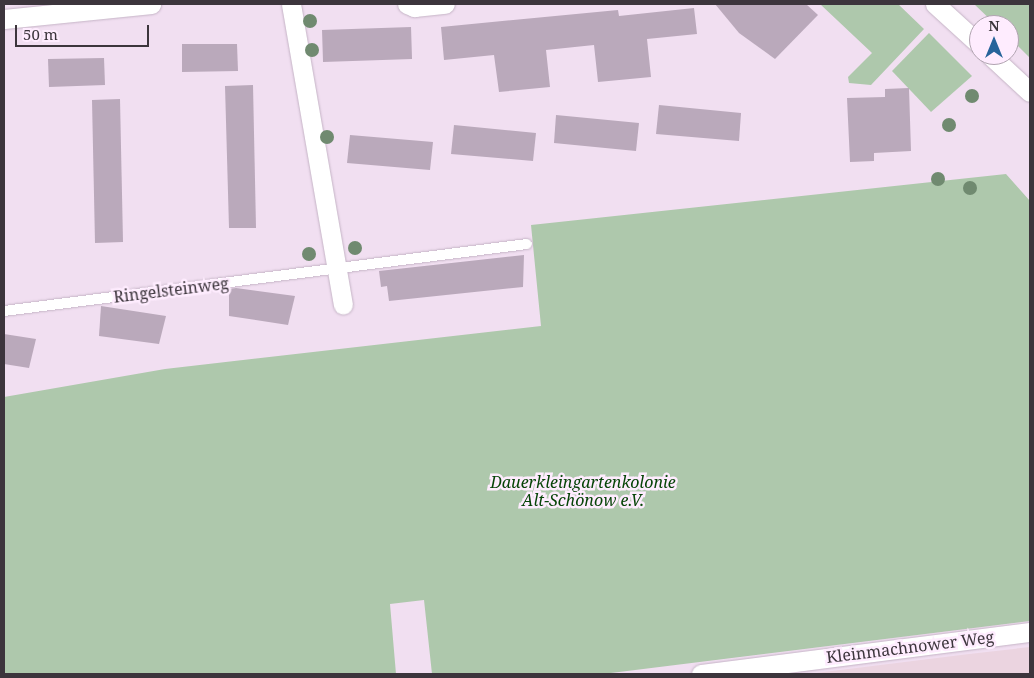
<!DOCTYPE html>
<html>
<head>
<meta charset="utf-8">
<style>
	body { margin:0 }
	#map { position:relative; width:1034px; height:678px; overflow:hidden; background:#f1dff1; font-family:"Noto Serif",serif }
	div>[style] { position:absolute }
	.commercial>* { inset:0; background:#ebd4e0 }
	.green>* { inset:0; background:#aec8ac }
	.building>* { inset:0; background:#baa9bb }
	.roads { filter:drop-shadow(0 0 1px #c5b4c6) drop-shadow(0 0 1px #c5b4c6) }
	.lane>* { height:10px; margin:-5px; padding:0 5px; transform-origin:5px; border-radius:5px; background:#fff }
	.street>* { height:19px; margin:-9.5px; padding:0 9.5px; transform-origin:9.5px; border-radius:9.5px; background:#fff }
	.trees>* { width:14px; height:14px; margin:-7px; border-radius:50%; background:#708a70 }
	span { translate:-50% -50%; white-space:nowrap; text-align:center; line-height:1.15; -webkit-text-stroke:5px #feecfe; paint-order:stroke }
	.street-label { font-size:16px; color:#3c353c }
	.park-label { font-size:16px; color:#064407; font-style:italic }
	.frame { position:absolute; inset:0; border:5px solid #3c353c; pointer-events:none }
	.north { position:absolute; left:969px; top:15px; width:50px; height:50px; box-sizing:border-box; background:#feecfe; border:1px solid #b0a3b0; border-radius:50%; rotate:0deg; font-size:14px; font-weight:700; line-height:20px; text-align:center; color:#3c353c }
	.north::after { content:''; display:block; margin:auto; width:18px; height:22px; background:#27649b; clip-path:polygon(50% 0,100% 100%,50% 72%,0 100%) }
	.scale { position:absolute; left:15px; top:25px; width:134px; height:22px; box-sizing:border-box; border:2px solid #3c353c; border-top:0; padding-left:6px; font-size:15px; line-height:18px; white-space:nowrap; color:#3c353c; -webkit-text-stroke:4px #feecfe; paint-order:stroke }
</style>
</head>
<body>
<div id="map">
	<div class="commercial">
		<i style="clip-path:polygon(1030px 647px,1030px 674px,808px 674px,969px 654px)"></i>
	</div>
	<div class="green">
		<i style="clip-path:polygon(820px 4px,898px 4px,924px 29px,871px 85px,849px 83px,848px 77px,872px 53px)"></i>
		<i style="clip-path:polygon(974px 4px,1030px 4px,1030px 58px,1009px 37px,1009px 25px,996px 25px)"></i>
		<i style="clip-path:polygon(929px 33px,972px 76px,931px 112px,892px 71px)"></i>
		<i style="clip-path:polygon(1006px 174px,1030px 201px,1030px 621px,603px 674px,432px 674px,424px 600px,390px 604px,396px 674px,4px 674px,4px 397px,165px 369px,541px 326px,531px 225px)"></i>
	</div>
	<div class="building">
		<i style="clip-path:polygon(715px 4px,806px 4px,818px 15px,775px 59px,739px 33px)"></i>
		<i style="clip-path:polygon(694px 8px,697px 34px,647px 39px,651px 77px,598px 82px,594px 45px,546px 50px,550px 87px,499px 92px,494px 55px,444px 60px,441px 27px,618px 10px,619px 16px)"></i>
		<i style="clip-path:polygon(411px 27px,412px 59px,323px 62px,322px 30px)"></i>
		<i style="clip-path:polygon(182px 44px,237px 44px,238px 71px,182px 72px)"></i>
		<i style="clip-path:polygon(104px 58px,105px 85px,49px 87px,48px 59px)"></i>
		<i style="clip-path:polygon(253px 85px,256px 228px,229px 228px,225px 86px)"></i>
		<i style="clip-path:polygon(909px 88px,911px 151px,874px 153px,874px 161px,850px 162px,847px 98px,885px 97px,885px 89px)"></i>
		<i style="clip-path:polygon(120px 99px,123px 242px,95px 243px,92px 100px)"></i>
		<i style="clip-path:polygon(659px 105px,741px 113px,739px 141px,656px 134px)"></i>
		<i style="clip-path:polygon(556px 115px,639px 123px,636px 151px,554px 143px)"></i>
		<i style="clip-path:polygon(454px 125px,536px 133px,533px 161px,451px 154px)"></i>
		<i style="clip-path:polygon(350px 135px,433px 142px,430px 170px,347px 163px)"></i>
		<i style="clip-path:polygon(524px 255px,523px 287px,389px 301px,387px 286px,381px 287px,379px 271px)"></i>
		<i style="clip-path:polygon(236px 288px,295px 296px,288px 325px,229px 316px,229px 289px)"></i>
		<i style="clip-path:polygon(101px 306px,166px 316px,159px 344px,99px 336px)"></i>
		<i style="clip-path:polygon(4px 334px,36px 339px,29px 368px,4px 364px)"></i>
	</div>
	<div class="roads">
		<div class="lane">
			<i style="left:4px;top:311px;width:527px;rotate:-7.3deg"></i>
		</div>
		<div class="street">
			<i style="left:291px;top:4px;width:305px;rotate:80.2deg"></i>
			<i style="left:407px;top:4px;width:8px;rotate:23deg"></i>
			<i style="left:414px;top:7px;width:31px;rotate:-6deg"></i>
			<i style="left:935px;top:4px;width:59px;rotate:42.3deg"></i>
			<i style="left:4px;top:19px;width:148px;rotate:-5.8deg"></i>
			<i style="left:990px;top:55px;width:54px;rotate:42.8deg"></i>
			<i style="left:701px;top:674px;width:332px;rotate:-7.3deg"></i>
		</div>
	</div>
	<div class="trees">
		<i style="left:310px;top:21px"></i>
		<i style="left:312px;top:50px"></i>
		<i style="left:972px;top:96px"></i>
		<i style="left:949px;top:125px"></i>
		<i style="left:327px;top:137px"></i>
		<i style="left:938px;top:179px"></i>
		<i style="left:970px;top:188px"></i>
		<i style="left:355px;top:248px"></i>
		<i style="left:309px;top:254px"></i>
	</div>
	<div class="street-label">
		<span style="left:171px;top:290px;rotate:-7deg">Ringelsteinweg</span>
		<span style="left:910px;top:647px;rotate:-7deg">Kleinmachnower Weg</span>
	</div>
	<div class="park-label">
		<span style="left:583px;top:491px">Dauerkleingartenkolonie<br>Alt-Schönow e.V.</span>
	</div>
	<div class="frame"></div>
	<div class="north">N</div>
	<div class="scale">50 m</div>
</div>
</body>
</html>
